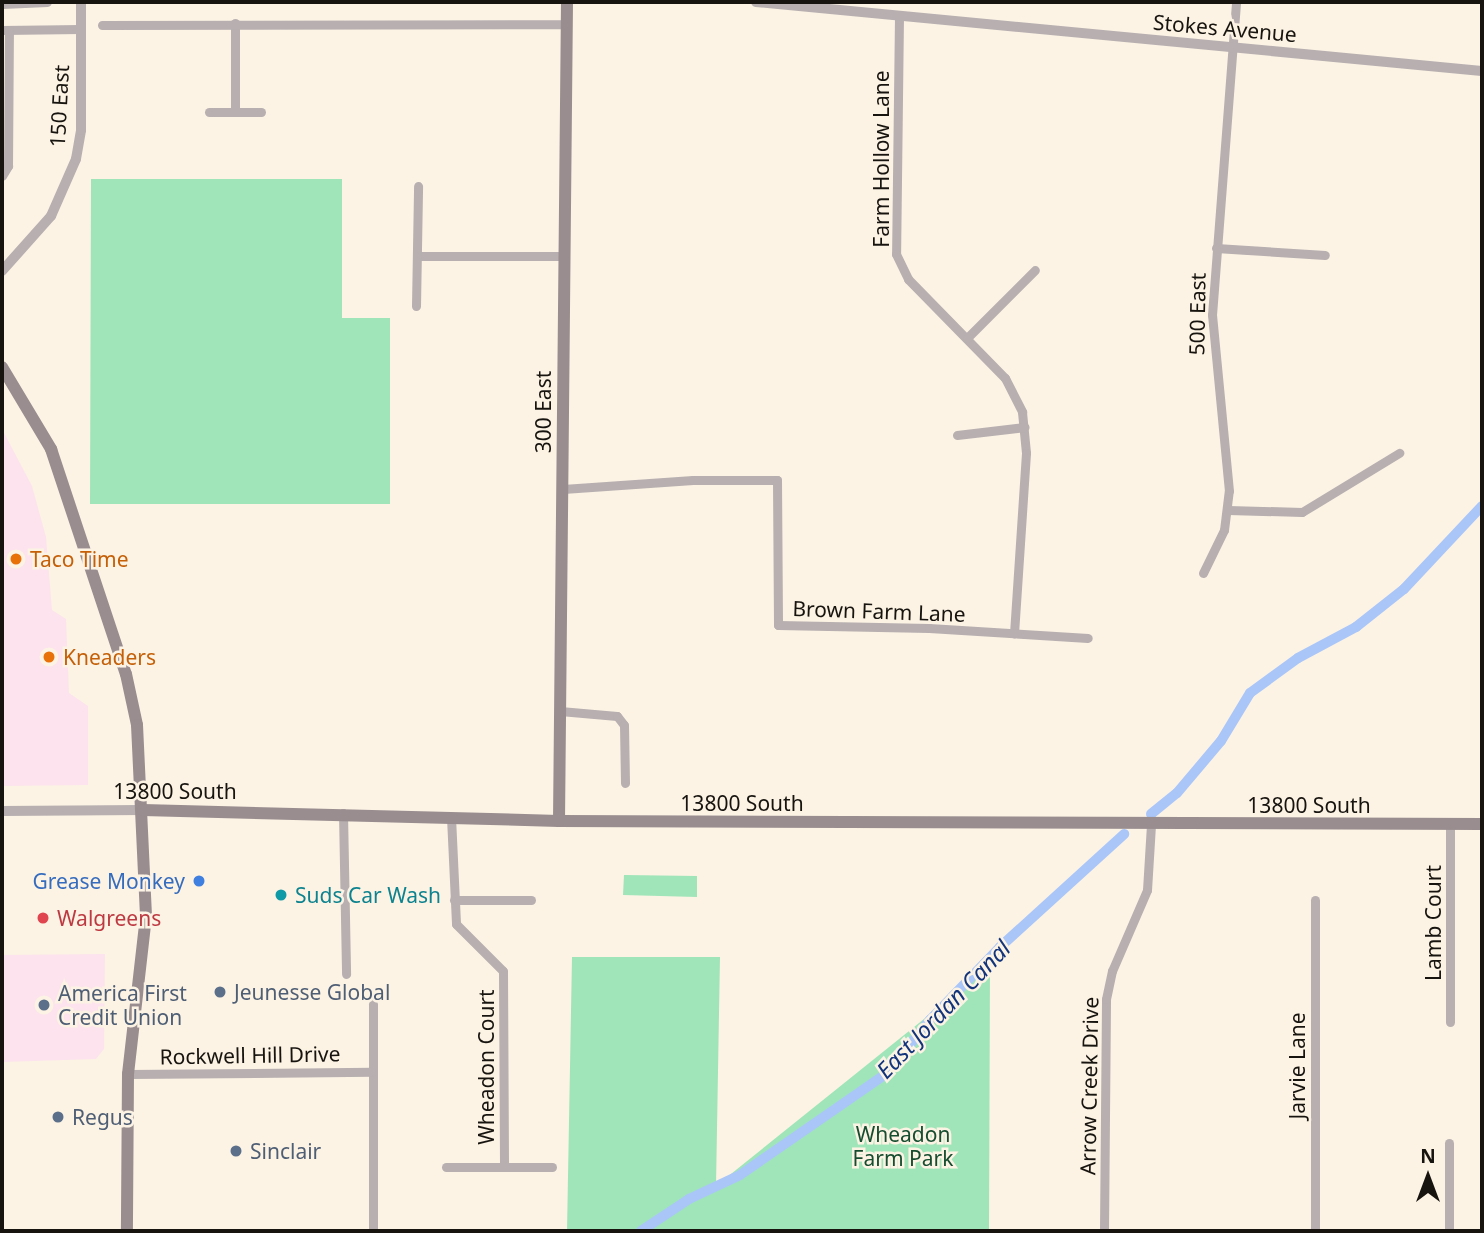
<!DOCTYPE html>
<html>
<head>
<meta charset="utf-8">
<style>
	body { margin:0 }
	#map { position:relative; width:1484px; height:1233px; overflow:hidden; background:#fcf3e4; font-family:"Noto Sans",sans-serif }
	div>[style] { position:absolute }
	.commercial>* { inset:0; background:#fce3ed }
	.green>* { inset:0; background:#9fe5b9 }
	.canal>* { height:10px; margin:-5px; padding:0 5px; transform-origin:5px; border-radius:5px; background:#aac6f9 }
	.minor>* { height:9px; margin:-4.5px; padding:0 4.5px; transform-origin:4.5px; border-radius:4.5px; background:#b7afb0 }
	.tertiary>* { height:10px; margin:-5px; padding:0 5px; transform-origin:5px; border-radius:5px; background:#b7afb0 }
	.secondary>* { height:12px; margin:-6px; padding:0 6px; transform-origin:6px; border-radius:6px; background:#998d8f }
	.dots>* { width:19px; height:19px; translate:-50% -50%; box-sizing:border-box; border:4px solid #fcf3e4; border-radius:50% }
	span { translate:-50% -50%; white-space:nowrap; text-align:center; line-height:1.15; -webkit-text-stroke:5px #fcf3e4; paint-order:stroke }
	.street-label { font-size:21px; color:#17140f }
	.food-label { font-size:21px; color:#c56008 }
	.left { translate:0 -50%; text-align:left }
	.shop-label { font-size:21px; color:#366cbe }
	.right { translate:-100% -50%; text-align:right }
	.culture-label { font-size:21px; color:#0d838f }
	.health-label { font-size:21px; color:#be3a42 }
	.service-label { font-size:21px; color:#4e5e75 }
	.park-label { font-size:21px; color:#154d2f }
	.water-label { font-size:23px; color:#12347c; font-style:italic }
	.frame { position:absolute; inset:0; border:4px solid #17140f; pointer-events:none }
	.north { position:absolute; left:1393px; top:1142px; width:70px; height:70px; -webkit-text-stroke:5px #fcf3e4; paint-order:stroke; rotate:0deg; font-size:19px; font-weight:700; line-height:28px; text-align:center; color:#17140f }
	.north::after { content:''; display:block; margin:auto; width:24px; height:32px; background:#17140f; clip-path:polygon(50% 0,100% 100%,50% 72%,0 100%) }
</style>
</head>
<body>
<div id="map">
	<div class="commercial">
		<i style="clip-path:polygon(2px 429px,32px 486px,46px 537px,52px 610px,66px 619px,69px 693px,88px 706px,88px 785px,2px 786px)"></i>
		<i style="clip-path:polygon(105px 954px,104px 1049px,96px 1059px,2px 1062px,2px 955px)"></i>
	</div>
	<div class="green">
		<i style="clip-path:polygon(91px 179px,342px 179px,342px 318px,390px 318px,390px 504px,90px 504px)"></i>
		<i style="clip-path:polygon(624px 875px,697px 876px,697px 897px,623px 895px)"></i>
		<i style="clip-path:polygon(572px 957px,720px 957px,716px 1186px,990px 966px,989px 1231px,567px 1231px)"></i>
	</div>
	<div class="canal">
		<i style="left:1151px;top:814px;width:33px;rotate:-39deg"></i>
		<i style="left:1177px;top:793px;width:68px;rotate:-49.8deg"></i>
		<i style="left:1221px;top:741px;width:56px;rotate:-58.9deg"></i>
		<i style="left:1250px;top:693px;width:59px;rotate:-36.1deg"></i>
		<i style="left:1298px;top:658px;width:66px;rotate:-28.1deg"></i>
		<i style="left:1356px;top:627px;width:61px;rotate:-38.4deg"></i>
		<i style="left:1404px;top:589px;width:114px;rotate:-46.8deg"></i>
		<i style="left:641px;top:1231px;width:58px;rotate:-33.7deg"></i>
		<i style="left:689px;top:1199px;width:56px;rotate:-25.2deg"></i>
		<i style="left:740px;top:1175px;width:178px;rotate:-34.7deg"></i>
		<i style="left:886px;top:1074px;width:70px;rotate:-50.8deg"></i>
		<i style="left:930px;top:1020px;width:101px;rotate:-46.2deg"></i>
		<i style="left:1000px;top:947px;width:168px;rotate:-42.3deg"></i>
	</div>
	<div class="minor">
		<i style="left:2px;top:4px;width:45px;rotate:-2.5deg"></i>
		<i style="left:899px;top:16px;width:238px;rotate:90.7deg"></i>
		<i style="left:896px;top:254px;width:28px;rotate:64deg"></i>
		<i style="left:908px;top:279px;width:139px;rotate:45.6deg"></i>
		<i style="left:1005px;top:378px;width:38px;rotate:63deg"></i>
		<i style="left:1022px;top:412px;width:41px;rotate:84.4deg"></i>
		<i style="left:1026px;top:453px;width:181px;rotate:93.8deg"></i>
		<i style="left:235px;top:23px;width:89px;rotate:90deg"></i>
		<i style="left:102px;top:25px;width:464px;rotate:-0.1deg"></i>
		<i style="left:2px;top:30px;width:79px;rotate:-0.7deg"></i>
		<i style="left:209px;top:112px;width:52px"></i>
		<i style="left:2px;top:176px;width:12px;rotate:-59deg"></i>
		<i style="left:8px;top:166px;width:136px;rotate:-89.6deg"></i>
		<i style="left:1216px;top:248px;width:109px;rotate:3.7deg"></i>
		<i style="left:417px;top:256px;width:145px"></i>
		<i style="left:416px;top:306px;width:120px;rotate:-89deg"></i>
		<i style="left:967px;top:338px;width:96px;rotate:-45deg"></i>
		<i style="left:957px;top:435px;width:68px;rotate:-6.7deg"></i>
		<i style="left:563px;top:489px;width:130px;rotate:-4deg"></i>
		<i style="left:693px;top:480px;width:84px"></i>
		<i style="left:777px;top:480px;width:145px;rotate:89.6deg"></i>
		<i style="left:778px;top:625px;width:151px;rotate:1.1deg"></i>
		<i style="left:929px;top:628px;width:159px;rotate:3.6deg"></i>
		<i style="left:1228px;top:510px;width:74px;rotate:1.5deg"></i>
		<i style="left:1302px;top:512px;width:114px;rotate:-31.3deg"></i>
		<i style="left:1203px;top:573px;width:48px;rotate:-64deg"></i>
		<i style="left:1224px;top:530px;width:39px;rotate:-83deg"></i>
		<i style="left:1229px;top:491px;width:177px;rotate:-95.5deg"></i>
		<i style="left:1212px;top:315px;width:314px;rotate:-85.6deg"></i>
		<i style="left:560px;top:711px;width:57px;rotate:5deg"></i>
		<i style="left:617px;top:716px;width:11px;rotate:52deg"></i>
		<i style="left:624px;top:725px;width:58px;rotate:89deg"></i>
		<i style="left:343px;top:813px;width:161px;rotate:88.9deg"></i>
		<i style="left:451px;top:817px;width:107px;rotate:87.3deg"></i>
		<i style="left:456px;top:924px;width:66px;rotate:45deg"></i>
		<i style="left:503px;top:971px;width:196px;rotate:89.7deg"></i>
		<i style="left:454px;top:900px;width:77px"></i>
		<i style="left:1315px;top:900px;width:331px;rotate:90deg"></i>
		<i style="left:373px;top:1004px;width:227px;rotate:90deg"></i>
		<i style="left:1450px;top:1022px;width:198px;rotate:-90deg"></i>
		<i style="left:128px;top:1074px;width:244px;rotate:-0.5deg"></i>
		<i style="left:1449px;top:1143px;width:88px;rotate:90deg"></i>
		<i style="left:446px;top:1167px;width:106px"></i>
		<i style="left:1104px;top:1231px;width:232px;rotate:-89.5deg"></i>
		<i style="left:1106px;top:999px;width:29px;rotate:-78deg"></i>
		<i style="left:1112px;top:971px;width:88px;rotate:-66.6deg"></i>
		<i style="left:1147px;top:890px;width:66px;rotate:-86.5deg"></i>
	</div>
	<div class="tertiary">
		<i style="left:756px;top:2px;width:729px;rotate:5.43deg"></i>
		<i style="left:2px;top:271px;width:74px;rotate:-48.3deg"></i>
		<i style="left:51px;top:216px;width:62px;rotate:-66.3deg"></i>
		<i style="left:76px;top:159px;width:29px;rotate:-80deg"></i>
		<i style="left:81px;top:130px;width:128px;rotate:-90deg"></i>
		<i style="left:2px;top:811px;width:141px;rotate:-0.4deg"></i>
	</div>
	<div class="secondary">
		<i style="left:2px;top:367px;width:96px;rotate:59.1deg"></i>
		<i style="left:51px;top:449px;width:237px;rotate:71.6deg"></i>
		<i style="left:126px;top:674px;width:52px;rotate:77.8deg"></i>
		<i style="left:137px;top:725px;width:191px;rotate:87.3deg"></i>
		<i style="left:146px;top:916px;width:159px;rotate:96.5deg"></i>
		<i style="left:128px;top:1074px;width:157px;rotate:90.4deg"></i>
		<i style="left:143px;top:810px;width:416px;rotate:1.5deg"></i>
		<i style="left:559px;top:821px;width:923px;rotate:0.19deg"></i>
		<i style="left:559px;top:821px;width:819px;rotate:-89.44deg"></i>
	</div>
	<div class="dots">
		<i style="left:16px;top:559px;background:#e8710a"></i>
		<i style="left:49px;top:657px;background:#e8710a"></i>
		<i style="left:199px;top:881px;background:#3f7fe0"></i>
		<i style="left:281px;top:895px;background:#0f9aa8"></i>
		<i style="left:43px;top:918px;background:#e0444e"></i>
		<i style="left:220px;top:992px;background:#5c6f8a"></i>
		<i style="left:44px;top:1005px;background:#5c6f8a"></i>
		<i style="left:58px;top:1117px;background:#5c6f8a"></i>
		<i style="left:236px;top:1151px;background:#5c6f8a"></i>
	</div>
	<div class="street-label">
		<span style="left:1225px;top:28px;rotate:5deg">Stokes Avenue</span>
		<span style="left:59px;top:106px;rotate:-87deg">150 East</span>
		<span style="left:881px;top:159px;rotate:-90deg">Farm Hollow Lane</span>
		<span style="left:1197px;top:314px;rotate:-89deg">500 East</span>
		<span style="left:543px;top:412px;rotate:-90deg">300 East</span>
		<span style="left:879px;top:611px;rotate:2deg">Brown Farm Lane</span>
		<span style="left:175px;top:791px">13800 South</span>
		<span style="left:742px;top:803px">13800 South</span>
		<span style="left:1309px;top:805px">13800 South</span>
		<span style="left:1433px;top:923px;rotate:-90deg">Lamb Court</span>
		<span style="left:250px;top:1055px;rotate:-1deg">Rockwell Hill Drive</span>
		<span style="left:1297px;top:1066px;rotate:-90deg">Jarvie Lane</span>
		<span style="left:486px;top:1067px;rotate:-90deg">Wheadon Court</span>
		<span style="left:1089px;top:1086px;rotate:-89deg">Arrow Creek Drive</span>
	</div>
	<div class="food-label">
		<span class="left" style="left:30px;top:559px">Taco Time</span>
		<span class="left" style="left:63px;top:657px">Kneaders</span>
	</div>
	<div class="shop-label">
		<span class="right" style="left:185px;top:881px">Grease Monkey</span>
	</div>
	<div class="culture-label">
		<span class="left" style="left:295px;top:895px">Suds Car Wash</span>
	</div>
	<div class="health-label">
		<span class="left" style="left:57px;top:918px">Walgreens</span>
	</div>
	<div class="service-label">
		<span class="left" style="left:234px;top:992px">Jeunesse Global</span>
		<span class="left" style="left:58px;top:1005px">America First<br>Credit Union</span>
		<span class="left" style="left:72px;top:1117px">Regus</span>
		<span class="left" style="left:250px;top:1151px">Sinclair</span>
	</div>
	<div class="park-label">
		<span style="left:903px;top:1146px">Wheadon<br>Farm Park</span>
	</div>
	<div class="water-label">
		<span style="left:943px;top:1009px;rotate:-46deg">East Jordan Canal</span>
	</div>
	<div class="frame"></div>
	<div class="north">N</div>
</div>
</body>
</html>
